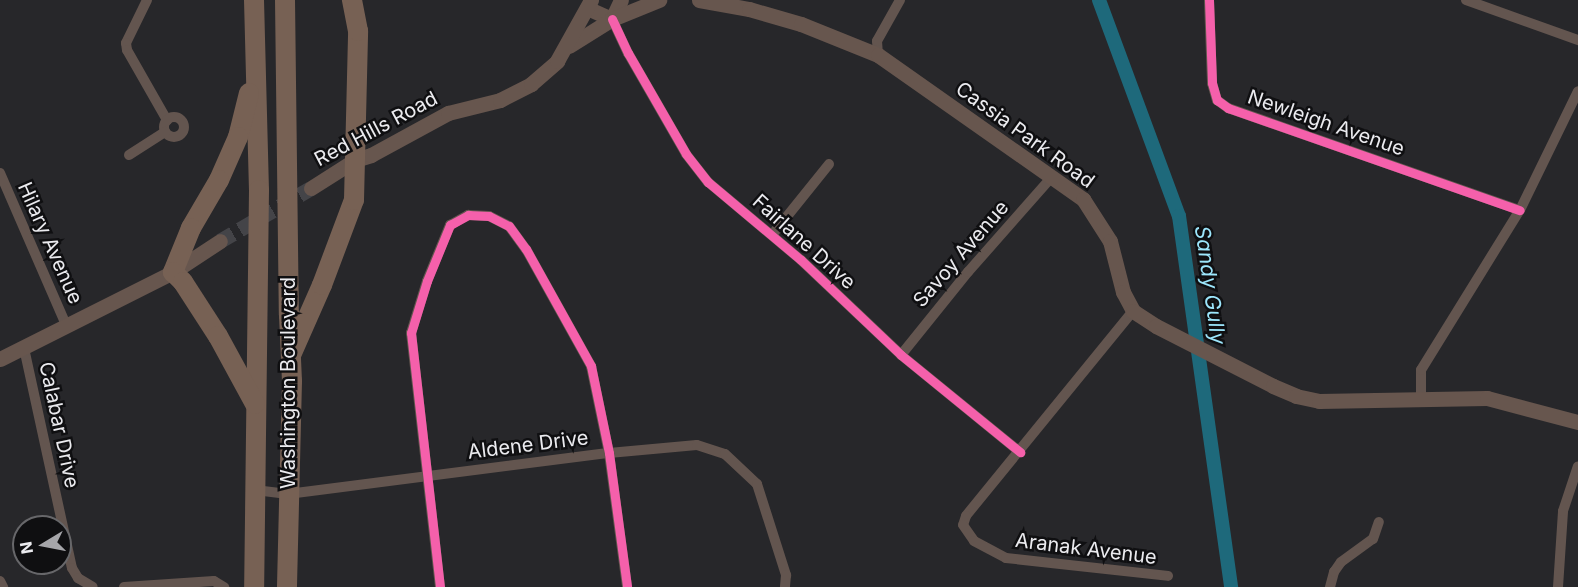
<!DOCTYPE html>
<html>
<head>
<meta charset="utf-8">
<style>
	body { margin:0 }
	#map { position:relative; width:1578px; height:587px; overflow:hidden; background:#27272a; font-family:Inter,sans-serif }
	div>[style] { position:absolute }
	.canal>* { height:14px; margin:-7px; padding:0 7px; transform-origin:7px; border-radius:7px; background:#1e697b }
	.secondary-tunnel>* { height:15px; margin-top:-7.5px; transform-origin:0; background:repeating-linear-gradient(90deg,#444448 0 15px,transparent 0 23px) }
	.street>* { height:10px; margin:-5px; padding:0 5px; transform-origin:5px; border-radius:5px; background:#63554f }
	.street>.ring { margin:-5px; padding:0; box-sizing:content-box; background:none; border:10px solid #63554f; border-radius:50% }
	.secondary>* { height:15px; margin:-7.5px; padding:0 7.5px; transform-origin:7.5px; border-radius:7.5px; background:#67564e }
	.highway>* { height:20px; margin:-10px; padding:0 10px; transform-origin:10px; border-radius:10px; background:#776154 }
	.cycleway>* { height:9px; margin:-4.5px; padding:0 4.5px; transform-origin:4.5px; border-radius:4.5px; background:#f560ab }
	span { translate:-50% -50%; white-space:nowrap; text-align:center; line-height:1.15; -webkit-text-stroke:5px #0f0f11; paint-order:stroke }
	.street-label { font-size:20px; color:#ebebef }
	.water-label { font-size:21px; color:#9de7fd; font-style:italic }
	.north { position:absolute; left:12px; top:515px; width:60px; height:60px; box-sizing:border-box; background:#0f0f11; border:2px solid #67676a; border-radius:50%; rotate:260deg; font-size:16px; font-weight:700; line-height:24px; text-align:center; color:#ebebef }
	.north::after { content:''; display:block; margin:auto; width:21px; height:27px; background:#a6a6aa; clip-path:polygon(50% 0,100% 100%,50% 72%,0 100%) }
</style>
</head>
<body>
<div id="map">
	<div class="canal">
		<i style="left:1099px;top:0;width:230px;rotate:69.7deg"></i>
		<i style="left:1179px;top:216px;width:375px;rotate:82deg"></i>
	</div>
	<div class="secondary-tunnel">
		<i style="left:220px;top:241px;width:105px;rotate:-30.2deg"></i>
	</div>
	<div class="street">
		<i style="left:147px;top:0;width:48px;rotate:116deg"></i>
		<i style="left:126px;top:43px;width:7px;rotate:82deg"></i>
		<i style="left:127px;top:50px;width:81px;rotate:60.3deg"></i>
		<i style="left:1209px;top:0;width:83px;rotate:87.9deg"></i>
		<i style="left:1212px;top:83px;width:18px;rotate:74deg"></i>
		<i style="left:1217px;top:100px;width:14px;rotate:36deg"></i>
		<i style="left:1228px;top:108px;width:309px;rotate:19.3deg"></i>
		<i style="left:1466px;top:0;width:119px;rotate:19.7deg"></i>
		<i style="left:612px;top:19px;width:38px;rotate:65deg"></i>
		<i style="left:628px;top:53px;width:116px;rotate:60.1deg"></i>
		<i style="left:686px;top:154px;width:36px;rotate:52deg"></i>
		<i style="left:708px;top:182px;width:121px;rotate:40deg"></i>
		<i style="left:801px;top:260px;width:138px;rotate:43.5deg"></i>
		<i style="left:901px;top:355px;width:154px;rotate:39.2deg"></i>
		<i style="left:878px;top:55px;width:14px;rotate:-94deg"></i>
		<i style="left:877px;top:41px;width:47px;rotate:-60.7deg"></i>
		<i class="ring" style="left:164px;top:117px;width:10px;height:10px"></i>
		<i style="left:129px;top:155px;width:43px;rotate:-32.6deg"></i>
		<i style="left:0;top:173px;width:168px;rotate:66.5deg"></i>
		<i style="left:772px;top:235px;width:91px;rotate:-51.2deg"></i>
		<i style="left:1133px;top:311px;width:264px;rotate:129.2deg"></i>
		<i style="left:966px;top:516px;width:9px;rotate:108deg"></i>
		<i style="left:963px;top:525px;width:19px;rotate:55deg"></i>
		<i style="left:974px;top:541px;width:36px;rotate:28deg"></i>
		<i style="left:1006px;top:558px;width:163px;rotate:6.3deg"></i>
		<i style="left:24px;top:348px;width:225px;rotate:77.7deg"></i>
		<i style="left:72px;top:568px;width:12px;rotate:59deg"></i>
		<i style="left:78px;top:578px;width:17px;rotate:31deg"></i>
		<i style="left:901px;top:355px;width:107px;rotate:-51.1deg"></i>
		<i style="left:968px;top:272px;width:125px;rotate:-48.6deg"></i>
		<i style="left:1421px;top:400px;width:30px;rotate:-90deg"></i>
		<i style="left:1421px;top:370px;width:188px;rotate:-58.3deg"></i>
		<i style="left:1520px;top:210px;width:132px;rotate:-64deg"></i>
		<i style="left:255px;top:490px;width:33px;rotate:7deg"></i>
		<i style="left:288px;top:494px;width:324px;rotate:-7.3deg"></i>
		<i style="left:609px;top:453px;width:88px;rotate:-5.2deg"></i>
		<i style="left:697px;top:445px;width:29px;rotate:18deg"></i>
		<i style="left:725px;top:454px;width:44px;rotate:43.2deg"></i>
		<i style="left:757px;top:484px;width:96px;rotate:72.3deg"></i>
		<i style="left:786px;top:575px;width:12px;rotate:95deg"></i>
		<i style="left:0;top:581px;width:7px;rotate:63deg"></i>
		<i style="left:124px;top:587px;width:90px;rotate:-3.8deg"></i>
		<i style="left:214px;top:581px;width:12px;rotate:31deg"></i>
		<i style="left:440px;top:587px;width:256px;rotate:-96.5deg"></i>
		<i style="left:411px;top:333px;width:54px;rotate:-72.9deg"></i>
		<i style="left:427px;top:281px;width:61px;rotate:-67.7deg"></i>
		<i style="left:450px;top:225px;width:21px;rotate:-29deg"></i>
		<i style="left:468px;top:215px;width:21px;rotate:3deg"></i>
		<i style="left:489px;top:216px;width:22px;rotate:27deg"></i>
		<i style="left:509px;top:226px;width:29px;rotate:54deg"></i>
		<i style="left:526px;top:249px;width:134px;rotate:60.9deg"></i>
		<i style="left:591px;top:366px;width:89px;rotate:78.3deg"></i>
		<i style="left:609px;top:453px;width:135px;rotate:82.3deg"></i>
		<i style="left:1330px;top:587px;width:16px;rotate:-75deg"></i>
		<i style="left:1334px;top:572px;width:12px;rotate:-55deg"></i>
		<i style="left:1341px;top:562px;width:39px;rotate:-36deg"></i>
		<i style="left:1373px;top:539px;width:18px;rotate:-71deg"></i>
		<i style="left:1558px;top:587px;width:76px;rotate:-86.2deg"></i>
		<i style="left:1563px;top:511px;width:47px;rotate:-71.6deg"></i>
	</div>
	<div class="secondary">
		<i style="left:699px;top:0;width:51px;rotate:10.2deg"></i>
		<i style="left:749px;top:9px;width:54px;rotate:16.1deg"></i>
		<i style="left:801px;top:24px;width:83px;rotate:21.9deg"></i>
		<i style="left:878px;top:55px;width:251px;rotate:35.1deg"></i>
		<i style="left:1083px;top:199px;width:50px;rotate:57.3deg"></i>
		<i style="left:1110px;top:241px;width:53px;rotate:75.7deg"></i>
		<i style="left:1123px;top:292px;width:21px;rotate:62deg"></i>
		<i style="left:1133px;top:311px;width:27px;rotate:33deg"></i>
		<i style="left:1156px;top:326px;width:131px;rotate:27.1deg"></i>
		<i style="left:1273px;top:386px;width:25px;rotate:23deg"></i>
		<i style="left:1296px;top:396px;width:24px;rotate:12deg"></i>
		<i style="left:1319px;top:401px;width:168px;rotate:-1deg"></i>
		<i style="left:1487px;top:398px;width:94px;rotate:14.8deg"></i>
		<i style="left:587px;top:8px;width:27px;rotate:24deg"></i>
		<i style="left:612px;top:19px;width:21px;rotate:-65deg"></i>
		<i style="left:569px;top:46px;width:51px;rotate:-32.1deg"></i>
		<i style="left:612px;top:19px;width:51px;rotate:-22deg"></i>
		<i style="left:311px;top:188px;width:52px;rotate:-32.5deg"></i>
		<i style="left:355px;top:160px;width:17px;rotate:-17deg"></i>
		<i style="left:371px;top:155px;width:88px;rotate:-28.6deg"></i>
		<i style="left:448px;top:113px;width:54px;rotate:-14deg"></i>
		<i style="left:500px;top:100px;width:35px;rotate:-27deg"></i>
		<i style="left:531px;top:84px;width:35px;rotate:-41deg"></i>
		<i style="left:557px;top:61px;width:70px;rotate:-60.9deg"></i>
		<i style="left:0;top:359px;width:194px;rotate:-26.7deg"></i>
		<i style="left:173px;top:272px;width:56px;rotate:-33.4deg"></i>
	</div>
	<div class="highway">
		<i style="left:254px;top:0;width:190px;rotate:88.5deg"></i>
		<i style="left:259px;top:190px;width:397px;rotate:90.7deg"></i>
		<i style="left:285px;top:0;width:315px;rotate:89.3deg"></i>
		<i style="left:289px;top:315px;width:66px;rotate:87.4deg"></i>
		<i style="left:292px;top:381px;width:206px;rotate:91.4deg"></i>
		<i style="left:249px;top:93px;width:45px;rotate:104deg"></i>
		<i style="left:238px;top:137px;width:47px;rotate:113.8deg"></i>
		<i style="left:219px;top:180px;width:56px;rotate:120.3deg"></i>
		<i style="left:191px;top:228px;width:48px;rotate:112.2deg"></i>
		<i style="left:173px;top:272px;width:14px;rotate:45deg"></i>
		<i style="left:183px;top:282px;width:64px;rotate:57.1deg"></i>
		<i style="left:218px;top:336px;width:77px;rotate:61.4deg"></i>
		<i style="left:292px;top:353px;width:74px;rotate:-66.2deg"></i>
		<i style="left:322px;top:285px;width:91px;rotate:-69.4deg"></i>
		<i style="left:354px;top:200px;width:169px;rotate:-88.6deg"></i>
		<i style="left:358px;top:31px;width:32px;rotate:-101deg"></i>
	</div>
	<div class="cycleway">
		<i style="left:1209px;top:0;width:83px;rotate:87.9deg"></i>
		<i style="left:1212px;top:83px;width:18px;rotate:74deg"></i>
		<i style="left:1217px;top:100px;width:14px;rotate:36deg"></i>
		<i style="left:1228px;top:108px;width:309px;rotate:19.3deg"></i>
		<i style="left:612px;top:19px;width:38px;rotate:65deg"></i>
		<i style="left:628px;top:53px;width:116px;rotate:60.1deg"></i>
		<i style="left:686px;top:154px;width:36px;rotate:52deg"></i>
		<i style="left:708px;top:182px;width:121px;rotate:40deg"></i>
		<i style="left:801px;top:260px;width:138px;rotate:43.5deg"></i>
		<i style="left:901px;top:355px;width:154px;rotate:39.2deg"></i>
		<i style="left:440px;top:587px;width:256px;rotate:-96.5deg"></i>
		<i style="left:411px;top:333px;width:54px;rotate:-72.9deg"></i>
		<i style="left:427px;top:281px;width:61px;rotate:-67.7deg"></i>
		<i style="left:450px;top:225px;width:21px;rotate:-29deg"></i>
		<i style="left:468px;top:215px;width:21px;rotate:3deg"></i>
		<i style="left:489px;top:216px;width:22px;rotate:27deg"></i>
		<i style="left:509px;top:226px;width:29px;rotate:54deg"></i>
		<i style="left:526px;top:249px;width:134px;rotate:60.9deg"></i>
		<i style="left:591px;top:366px;width:89px;rotate:78.3deg"></i>
		<i style="left:609px;top:453px;width:135px;rotate:82.3deg"></i>
	</div>
	<div class="street-label">
		<span style="left:1326px;top:123px;rotate:19deg">Newleigh Avenue</span>
		<span style="left:376px;top:129px;rotate:-28deg">Red Hills Road</span>
		<span style="left:1025px;top:135px;rotate:36deg">Cassia Park Road</span>
		<span style="left:804px;top:242px;rotate:42deg">Fairlane Drive</span>
		<span style="left:50px;top:243px;rotate:66deg">Hilary Avenue</span>
		<span style="left:961px;top:254px;rotate:-49deg">Savoy Avenue</span>
		<span style="left:288px;top:383px;rotate:-90deg">Washington Boulevard</span>
		<span style="left:59px;top:425px;rotate:78deg">Calabar Drive</span>
		<span style="left:528px;top:445px;rotate:-7deg">Aldene Drive</span>
		<span style="left:1086px;top:549px;rotate:7deg">Aranak Avenue</span>
	</div>
	<div class="water-label">
		<span style="left:1210px;top:285px;rotate:82deg">Sandy Gully</span>
	</div>
	<div class="north">N</div>
</div>
</body>
</html>
